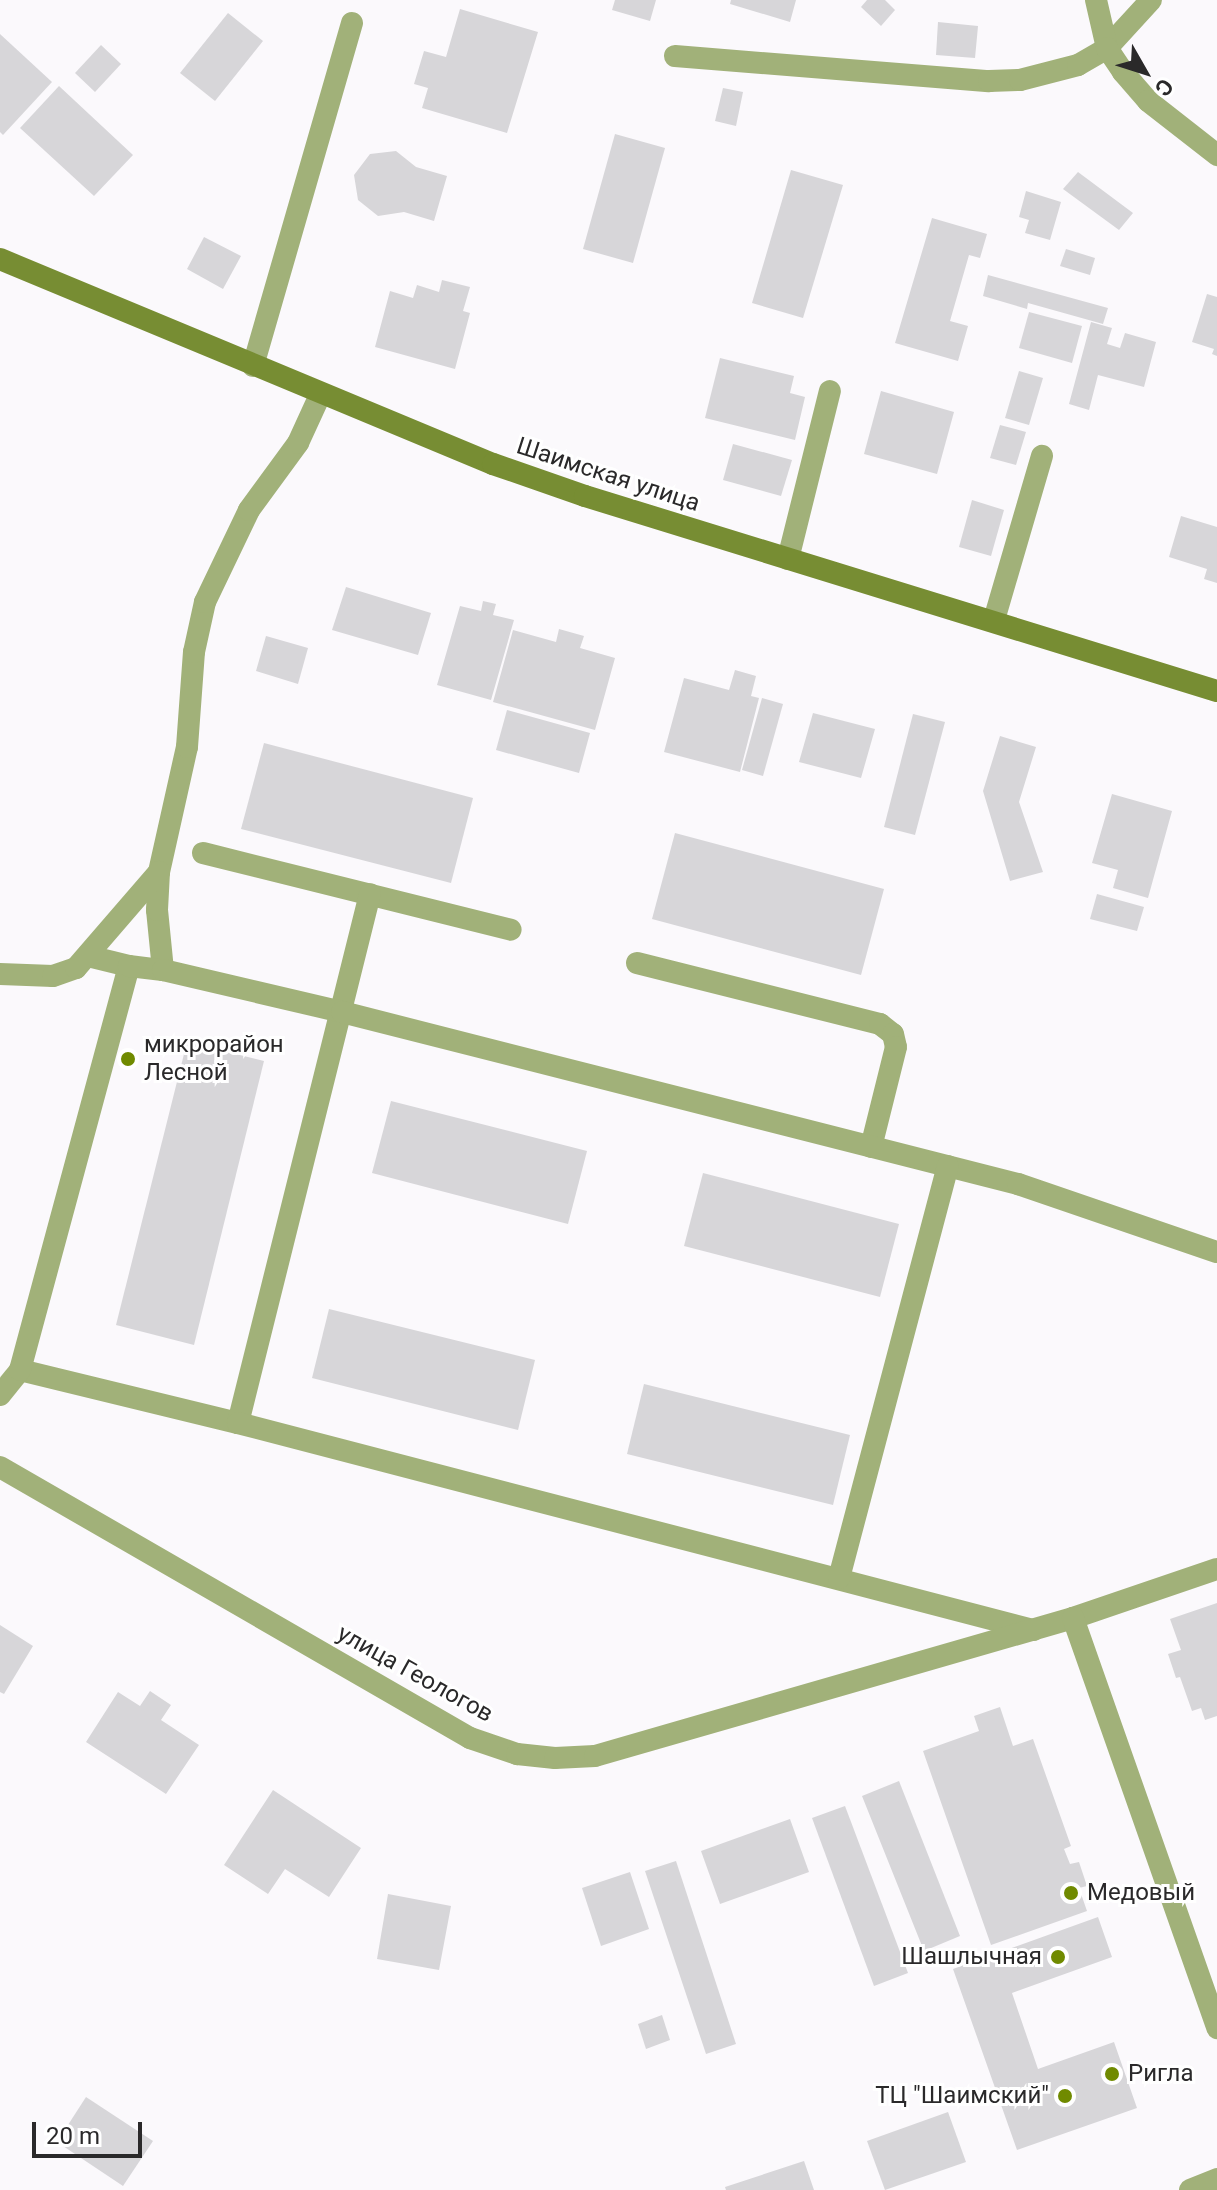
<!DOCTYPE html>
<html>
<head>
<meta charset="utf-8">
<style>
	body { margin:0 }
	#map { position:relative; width:1217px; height:2190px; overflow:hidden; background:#fbf9fc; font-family:Roboto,sans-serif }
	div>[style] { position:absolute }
	.building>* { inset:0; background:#d7d6d9 }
	.service>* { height:22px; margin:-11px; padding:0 11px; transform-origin:11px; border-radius:11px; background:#a1b179 }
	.minor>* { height:22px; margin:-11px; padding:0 11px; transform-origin:11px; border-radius:11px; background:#a1b179 }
	.secondary>* { height:22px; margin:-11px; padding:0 11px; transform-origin:11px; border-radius:11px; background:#778d33 }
	.dots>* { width:22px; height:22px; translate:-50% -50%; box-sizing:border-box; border:4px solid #fff; border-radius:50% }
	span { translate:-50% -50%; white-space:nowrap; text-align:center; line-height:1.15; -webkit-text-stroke:6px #fff; paint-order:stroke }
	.street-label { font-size:24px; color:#2a292a }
	.poi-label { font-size:24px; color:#2a292a }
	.left { translate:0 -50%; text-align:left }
	.right { translate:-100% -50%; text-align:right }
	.north { position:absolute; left:1105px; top:32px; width:80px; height:80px; -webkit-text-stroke:6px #fff; paint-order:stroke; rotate:129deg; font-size:22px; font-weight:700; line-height:32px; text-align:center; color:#2a292a }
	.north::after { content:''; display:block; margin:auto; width:28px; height:36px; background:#2a292a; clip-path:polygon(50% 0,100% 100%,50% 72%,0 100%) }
	.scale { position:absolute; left:32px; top:2122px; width:110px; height:36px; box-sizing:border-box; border:4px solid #2a292a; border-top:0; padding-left:10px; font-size:24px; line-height:28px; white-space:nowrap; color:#2a292a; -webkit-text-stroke:6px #fff; paint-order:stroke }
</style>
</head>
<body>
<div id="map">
	<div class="building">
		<i style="clip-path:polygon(615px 0,656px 0,650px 21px,612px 10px)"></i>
		<i style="clip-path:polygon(731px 0,796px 0,790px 22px,730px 4px)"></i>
		<i style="clip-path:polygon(867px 0,885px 0,895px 10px,881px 26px,861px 7px)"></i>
		<i style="clip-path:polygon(460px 9px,538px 32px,507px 133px,422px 108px,428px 88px,414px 84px,424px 51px,446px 57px)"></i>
		<i style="clip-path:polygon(228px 13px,263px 41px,215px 101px,180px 73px)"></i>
		<i style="clip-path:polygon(938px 22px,978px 26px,975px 58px,936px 55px)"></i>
		<i style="clip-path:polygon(0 34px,52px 82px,3px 135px,0 132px)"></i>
		<i style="clip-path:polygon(101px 45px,121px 64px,95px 92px,75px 73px)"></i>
		<i style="clip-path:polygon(59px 86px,133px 155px,94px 196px,20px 128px)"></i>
		<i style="clip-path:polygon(723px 88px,743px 92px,736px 126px,715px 121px)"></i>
		<i style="clip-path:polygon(615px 134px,665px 148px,633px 263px,583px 249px)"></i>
		<i style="clip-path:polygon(396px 151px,416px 167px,447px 176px,434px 221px,404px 212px,378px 216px,358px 200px,354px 175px,370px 154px)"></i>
		<i style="clip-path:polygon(791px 170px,843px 185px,803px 318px,752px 303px)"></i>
		<i style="clip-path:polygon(1078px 172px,1133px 213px,1119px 230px,1063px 189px)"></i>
		<i style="clip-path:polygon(1026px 191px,1061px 202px,1050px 240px,1025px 233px,1029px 220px,1019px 217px)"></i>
		<i style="clip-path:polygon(932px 218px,987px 234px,980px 258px,969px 255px,950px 321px,968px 326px,958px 361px,895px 343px)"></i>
		<i style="clip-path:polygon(204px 237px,241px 256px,223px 289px,187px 269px)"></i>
		<i style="clip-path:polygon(1066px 249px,1095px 258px,1090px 275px,1060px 266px)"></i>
		<i style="clip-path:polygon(988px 275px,1108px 308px,1103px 324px,1028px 303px,1027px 309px,983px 296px)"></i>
		<i style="clip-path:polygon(442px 280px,470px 287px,463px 311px,470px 313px,455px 369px,375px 347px,390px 291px,413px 298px,417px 285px,439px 292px)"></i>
		<i style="clip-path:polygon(1207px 294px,1217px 297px,1217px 356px,1212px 354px,1214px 349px,1192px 342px)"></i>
		<i style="clip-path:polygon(1029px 312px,1082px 326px,1072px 363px,1019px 348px)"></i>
		<i style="clip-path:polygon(1091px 322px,1112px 328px,1107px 344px,1120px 348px,1125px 333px,1156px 342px,1144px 387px,1098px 375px,1089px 410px,1069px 404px)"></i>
		<i style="clip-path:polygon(720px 358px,794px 376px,790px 393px,805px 397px,795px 440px,705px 418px)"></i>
		<i style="clip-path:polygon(1019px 371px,1043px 378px,1029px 425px,1005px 418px)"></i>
		<i style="clip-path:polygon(881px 391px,954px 412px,937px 474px,864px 454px)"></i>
		<i style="clip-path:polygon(1000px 425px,1026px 432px,1016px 465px,990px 458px)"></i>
		<i style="clip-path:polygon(733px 444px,792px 460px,781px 496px,723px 480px)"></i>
		<i style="clip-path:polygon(972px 500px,1004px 510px,991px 556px,959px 547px)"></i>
		<i style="clip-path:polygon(1181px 516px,1217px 527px,1217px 583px,1204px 579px,1207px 569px,1169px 557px)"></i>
		<i style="clip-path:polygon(346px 587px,431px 613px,418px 655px,332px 630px)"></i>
		<i style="clip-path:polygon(483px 601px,496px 604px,493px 615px,514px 620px,491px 700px,437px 685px,460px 606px,481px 611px)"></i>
		<i style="clip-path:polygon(559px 629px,584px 636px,580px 648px,615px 658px,595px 730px,493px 702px,513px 630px,556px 642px)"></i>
		<i style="clip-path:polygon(266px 636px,308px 648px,298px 684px,256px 671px)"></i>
		<i style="clip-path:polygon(735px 670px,756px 676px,751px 696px,759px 698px,740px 772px,664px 752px,684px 678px,729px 690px)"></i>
		<i style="clip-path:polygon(762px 698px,783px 704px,763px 776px,742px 770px)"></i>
		<i style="clip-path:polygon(507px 710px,590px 733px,579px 773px,496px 750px)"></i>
		<i style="clip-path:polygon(813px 713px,875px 729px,861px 778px,799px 762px)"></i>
		<i style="clip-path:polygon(913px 714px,945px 722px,915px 835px,884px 827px)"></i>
		<i style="clip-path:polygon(1000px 736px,1036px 747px,1019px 802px,1043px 872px,1010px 881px,983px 791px)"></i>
		<i style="clip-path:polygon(264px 743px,473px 798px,451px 883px,241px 829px)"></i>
		<i style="clip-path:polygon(1112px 794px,1172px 811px,1148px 898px,1113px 888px,1118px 870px,1092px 863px)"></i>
		<i style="clip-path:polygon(675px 833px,884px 889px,861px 975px,652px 919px)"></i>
		<i style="clip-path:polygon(1097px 894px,1144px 907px,1137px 931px,1090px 919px)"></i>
		<i style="clip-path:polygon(187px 1042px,264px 1061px,194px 1345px,116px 1325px)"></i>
		<i style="clip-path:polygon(391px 1101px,587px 1151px,568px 1224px,372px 1173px)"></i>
		<i style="clip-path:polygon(703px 1173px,899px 1224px,880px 1297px,684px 1246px)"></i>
		<i style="clip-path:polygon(329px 1309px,535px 1360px,518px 1430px,312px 1378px)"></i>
		<i style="clip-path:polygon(644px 1384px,850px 1435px,833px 1505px,627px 1454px)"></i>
		<i style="clip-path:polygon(1217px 1603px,1217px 1716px,1205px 1720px,1201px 1708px,1192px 1711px,1180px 1677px,1176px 1678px,1168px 1654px,1181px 1650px,1170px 1619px)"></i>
		<i style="clip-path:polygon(0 1625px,33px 1646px,4px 1694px,0 1692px)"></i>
		<i style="clip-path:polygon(150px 1691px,171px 1705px,161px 1720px,199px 1745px,166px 1794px,86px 1742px,118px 1692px,140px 1706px)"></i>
		<i style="clip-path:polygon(1000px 1707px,1013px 1746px,1033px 1739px,1071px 1846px,1064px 1849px,1070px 1864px,1079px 1862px,1087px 1886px,1079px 1888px,1087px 1911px,991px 1945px,923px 1751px,979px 1731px,974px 1716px)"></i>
		<i style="clip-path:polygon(899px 1781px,960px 1936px,924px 1951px,862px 1796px)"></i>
		<i style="clip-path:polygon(273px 1790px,361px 1848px,329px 1897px,285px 1869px,268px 1894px,224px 1865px)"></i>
		<i style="clip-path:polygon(845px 1806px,908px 1973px,874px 1986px,812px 1818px)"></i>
		<i style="clip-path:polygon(790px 1819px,809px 1872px,720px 1904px,701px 1851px)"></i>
		<i style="clip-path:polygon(676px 1861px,736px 2044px,706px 2054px,645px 1871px)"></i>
		<i style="clip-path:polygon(630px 1872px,649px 1929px,601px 1946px,582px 1888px)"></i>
		<i style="clip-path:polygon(388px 1894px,451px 1906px,439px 1970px,377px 1959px)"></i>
		<i style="clip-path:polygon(1098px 1917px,1112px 1957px,1012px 1993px,1038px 2069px,1114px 2042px,1137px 2108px,1017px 2150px,953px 1969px)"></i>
		<i style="clip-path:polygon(662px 2015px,670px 2040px,646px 2049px,638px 2024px)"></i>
		<i style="clip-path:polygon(86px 2097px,153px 2141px,123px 2186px,57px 2142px)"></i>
		<i style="clip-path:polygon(948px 2112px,966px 2162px,885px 2190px,867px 2141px)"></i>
		<i style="clip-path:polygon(804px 2161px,814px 2190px,726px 2190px,725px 2187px)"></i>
	</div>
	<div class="service">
		<i style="left:675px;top:56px;width:315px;rotate:4.6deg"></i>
		<i style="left:989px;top:81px;width:31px;rotate:-2deg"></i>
		<i style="left:1020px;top:80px;width:60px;rotate:-14.5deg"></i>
		<i style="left:1078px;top:65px;width:34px;rotate:-30deg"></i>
		<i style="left:1107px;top:48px;width:65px;rotate:-47.5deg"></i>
		<i style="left:253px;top:366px;width:357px;rotate:-73.9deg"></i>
		<i style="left:788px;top:559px;width:173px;rotate:-76deg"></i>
		<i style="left:994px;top:620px;width:171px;rotate:-73.7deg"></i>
		<i style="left:203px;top:853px;width:317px;rotate:14deg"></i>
		<i style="left:88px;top:956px;width:42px;rotate:13.7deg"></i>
		<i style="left:637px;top:963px;width:251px;rotate:14.1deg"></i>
		<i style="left:880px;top:1024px;width:16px;rotate:38deg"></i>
		<i style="left:893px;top:1034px;width:13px;rotate:77deg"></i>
		<i style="left:896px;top:1047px;width:103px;rotate:104deg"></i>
		<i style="left:163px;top:970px;width:60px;rotate:-95.7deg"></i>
		<i style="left:157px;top:910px;width:38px;rotate:-87deg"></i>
		<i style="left:159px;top:872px;width:128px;rotate:-77.4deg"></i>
		<i style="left:187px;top:747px;width:95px;rotate:-85.8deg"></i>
		<i style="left:194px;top:652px;width:51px;rotate:-77.6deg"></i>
		<i style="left:205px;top:602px;width:102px;rotate:-64.4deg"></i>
		<i style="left:249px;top:510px;width:83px;rotate:-53.8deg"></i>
		<i style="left:298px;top:443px;width:53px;rotate:-65.4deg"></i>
		<i style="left:0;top:974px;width:53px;rotate:2.2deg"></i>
		<i style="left:53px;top:976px;width:24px;rotate:-19deg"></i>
		<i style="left:76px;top:968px;width:127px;rotate:-49.2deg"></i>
		<i style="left:20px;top:1370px;width:224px;rotate:13.7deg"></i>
		<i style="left:238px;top:1423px;width:545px;rotate:-75.99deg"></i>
		<i style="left:0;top:1395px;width:32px;rotate:-51deg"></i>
		<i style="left:20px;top:1370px;width:418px;rotate:-74.9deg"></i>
		<i style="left:129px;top:966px;width:34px;rotate:7deg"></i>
		<i style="left:163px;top:970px;width:184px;rotate:13.2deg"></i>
		<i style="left:342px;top:1012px;width:698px;rotate:14.28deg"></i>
		<i style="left:1018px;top:1184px;width:210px;rotate:18.9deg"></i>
		<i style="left:238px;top:1423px;width:822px;rotate:14.59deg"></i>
		<i style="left:839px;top:1578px;width:426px;rotate:-75.2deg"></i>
		<i style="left:1073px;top:1618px;width:152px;rotate:-18.8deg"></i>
	</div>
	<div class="minor">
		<i style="left:1096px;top:0;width:49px;rotate:77.1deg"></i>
		<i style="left:1107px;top:48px;width:29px;rotate:56deg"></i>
		<i style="left:1123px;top:72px;width:38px;rotate:49deg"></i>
		<i style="left:1148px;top:101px;width:88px;rotate:38deg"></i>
		<i style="left:0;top:1467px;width:543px;rotate:29.97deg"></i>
		<i style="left:470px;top:1738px;width:50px;rotate:18.8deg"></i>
		<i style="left:517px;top:1754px;width:38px;rotate:6deg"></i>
		<i style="left:555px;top:1758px;width:40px;rotate:-2.9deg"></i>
		<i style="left:595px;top:1756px;width:498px;rotate:-16.1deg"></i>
		<i style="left:1073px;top:1618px;width:435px;rotate:70.6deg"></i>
		<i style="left:1190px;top:2190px;width:29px;rotate:-22deg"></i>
	</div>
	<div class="secondary">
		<i style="left:0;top:259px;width:534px;rotate:22.58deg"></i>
		<i style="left:493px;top:464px;width:97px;rotate:19.2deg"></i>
		<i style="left:585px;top:496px;width:661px;rotate:17.15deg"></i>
	</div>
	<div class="dots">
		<i style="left:128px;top:1059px;background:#708a00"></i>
		<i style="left:1071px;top:1893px;background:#708a00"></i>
		<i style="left:1058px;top:1957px;background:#708a00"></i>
		<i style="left:1112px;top:2074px;background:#708a00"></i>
		<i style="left:1065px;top:2096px;background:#708a00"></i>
	</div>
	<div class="street-label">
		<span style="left:608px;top:475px;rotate:18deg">Шаимская улица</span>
		<span style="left:415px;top:1674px;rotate:29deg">улица Геологов</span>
	</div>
	<div class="poi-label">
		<span class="left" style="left:144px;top:1059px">микрорайон<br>Лесной</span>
		<span class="left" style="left:1087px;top:1893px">Медовый</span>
		<span class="right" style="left:1042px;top:1957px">Шашлычная</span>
		<span class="left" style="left:1128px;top:2074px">Ригла</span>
		<span class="right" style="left:1049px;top:2096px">ТЦ "Шаимский"</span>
	</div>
	<div class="north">С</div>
	<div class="scale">20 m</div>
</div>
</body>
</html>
